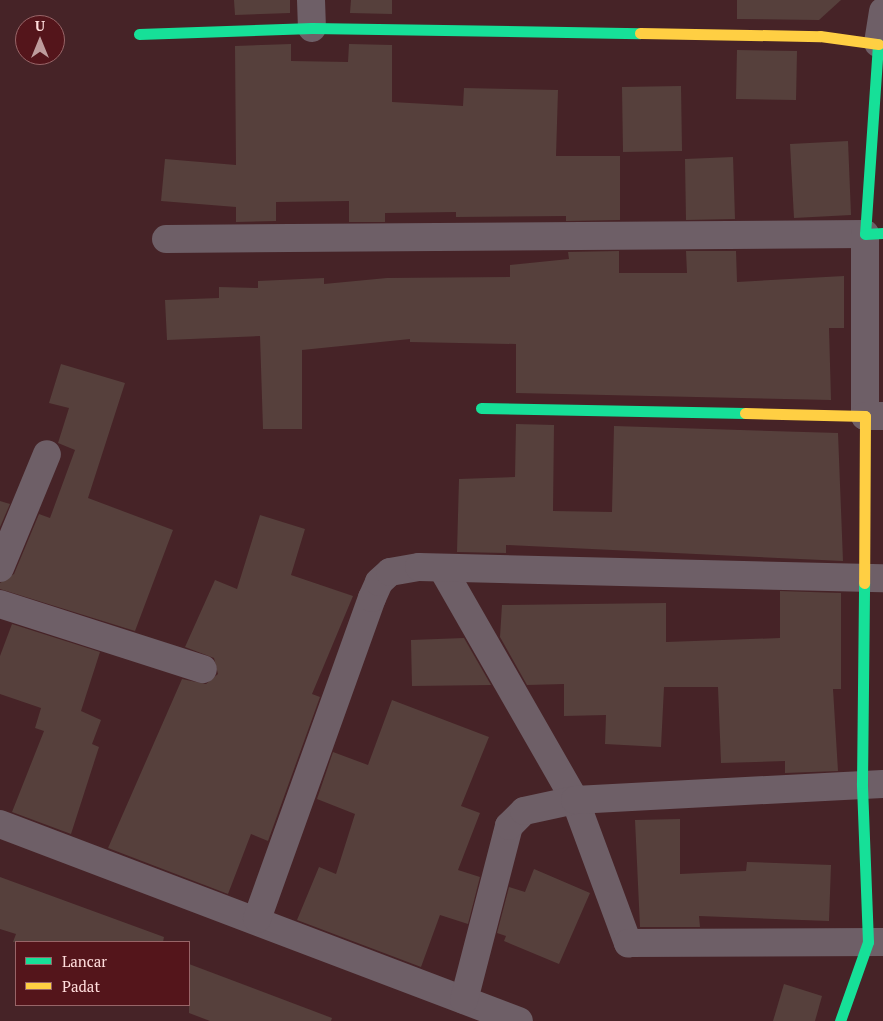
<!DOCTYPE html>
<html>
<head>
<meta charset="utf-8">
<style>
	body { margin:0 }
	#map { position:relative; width:883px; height:1021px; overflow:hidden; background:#462327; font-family:"PT Serif",serif }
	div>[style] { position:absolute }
	.building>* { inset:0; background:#56403c }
	.street>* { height:28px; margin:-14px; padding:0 14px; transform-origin:14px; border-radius:14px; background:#6e5f67 }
	.fast>* { height:11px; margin:-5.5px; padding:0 5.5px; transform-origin:5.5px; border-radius:5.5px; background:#16e098 }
	.slow>* { height:11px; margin:-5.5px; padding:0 5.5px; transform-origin:5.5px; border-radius:5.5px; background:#ffcf43 }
	span { translate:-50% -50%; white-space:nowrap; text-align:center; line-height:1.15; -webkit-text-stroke:4px #54151b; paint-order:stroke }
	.legend { position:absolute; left:15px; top:941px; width:175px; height:65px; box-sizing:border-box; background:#54151b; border:1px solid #986568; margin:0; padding:6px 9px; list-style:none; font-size:15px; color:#ffdddc }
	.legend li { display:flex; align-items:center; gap:10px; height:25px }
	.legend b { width:25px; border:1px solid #986568 }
	.north { position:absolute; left:15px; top:15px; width:50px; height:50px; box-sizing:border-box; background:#54151b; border:1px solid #986568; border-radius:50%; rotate:0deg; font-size:14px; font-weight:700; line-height:20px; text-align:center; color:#ffdddc }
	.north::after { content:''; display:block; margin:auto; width:18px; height:22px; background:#be9c9d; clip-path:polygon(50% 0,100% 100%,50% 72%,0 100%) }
</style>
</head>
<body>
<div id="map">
	<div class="building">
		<i style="clip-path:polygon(234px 0,290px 0,290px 13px,235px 15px)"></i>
		<i style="clip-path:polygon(351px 0,392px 0,392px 14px,350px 13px)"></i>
		<i style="clip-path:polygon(737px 0,841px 0,819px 20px,737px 19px)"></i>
		<i style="clip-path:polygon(291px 44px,291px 61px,348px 62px,349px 44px,392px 45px,392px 102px,463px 106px,464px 88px,558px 90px,556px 156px,620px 156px,620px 220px,566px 221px,566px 216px,456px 217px,456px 212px,385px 213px,385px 222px,349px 222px,349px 201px,276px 202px,276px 221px,236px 222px,236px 207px,161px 201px,165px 159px,236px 165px,235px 46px)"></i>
		<i style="clip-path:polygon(737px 50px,797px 51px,796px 100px,736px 99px)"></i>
		<i style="clip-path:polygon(681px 86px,682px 151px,623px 152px,622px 87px)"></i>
		<i style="clip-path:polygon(848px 141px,851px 215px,794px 218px,790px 144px)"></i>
		<i style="clip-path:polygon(733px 157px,735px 219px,686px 220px,685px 159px)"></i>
		<i style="clip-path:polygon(619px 251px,619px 273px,687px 273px,686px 251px,736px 251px,737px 282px,844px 276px,844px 328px,829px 328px,831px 400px,516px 393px,516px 344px,410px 342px,410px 339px,302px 350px,302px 429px,263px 429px,260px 336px,167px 340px,165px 300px,219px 298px,219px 287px,258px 288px,258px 281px,324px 278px,324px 284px,387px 278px,510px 277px,510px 265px,569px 259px,568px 252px)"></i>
		<i style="clip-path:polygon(61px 364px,125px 383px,88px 498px,173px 530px,135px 631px,0 589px,0 583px,14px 574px,39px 514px,50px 518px,75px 450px,58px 443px,69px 408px,49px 403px)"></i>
		<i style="clip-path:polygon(516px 424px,554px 425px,553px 511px,612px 512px,614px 426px,838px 433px,843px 561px,506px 545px,506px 553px,457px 552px,459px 479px,515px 477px)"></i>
		<i style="clip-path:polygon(0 501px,10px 504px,0 527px)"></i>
		<i style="clip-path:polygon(260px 515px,305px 529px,291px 575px,353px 596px,312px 694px,320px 697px,268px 841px,251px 834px,228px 894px,108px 848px,182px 679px,206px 684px,218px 674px,214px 658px,185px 647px,215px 580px,237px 589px)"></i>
		<i style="clip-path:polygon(780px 591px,841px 593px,841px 689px,833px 689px,838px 771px,785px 773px,785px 761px,721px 763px,718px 687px,664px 687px,661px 747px,605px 744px,606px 715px,564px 716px,564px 684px,527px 685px,500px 637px,502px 605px,666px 603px,666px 642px,780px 638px)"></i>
		<i style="clip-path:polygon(12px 624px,100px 652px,81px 711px,101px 720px,92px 744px,99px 747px,71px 834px,12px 812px,44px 731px,35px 728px,41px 708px,0 694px,0 656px)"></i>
		<i style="clip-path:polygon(464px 638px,491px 685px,412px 686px,411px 640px)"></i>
		<i style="clip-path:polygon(392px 700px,489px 737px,461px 806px,480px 813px,458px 870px,480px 877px,468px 924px,440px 915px,421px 967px,297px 920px,319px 867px,336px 874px,355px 814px,317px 799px,333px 752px,368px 765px)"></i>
		<i style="clip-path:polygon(680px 819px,680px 874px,746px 871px,747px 862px,831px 865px,829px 921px,699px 916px,700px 927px,640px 927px,635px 820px)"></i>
		<i style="clip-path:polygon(534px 869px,590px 893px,559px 964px,504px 941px,506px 936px,497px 933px,509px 887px,525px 892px)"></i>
		<i style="clip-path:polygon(0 877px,164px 937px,163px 942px,13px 942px,16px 934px,0 929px)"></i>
		<i style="clip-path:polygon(189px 964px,332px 1018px,331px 1021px,210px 1021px,189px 1013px)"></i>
		<i style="clip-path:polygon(784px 984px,822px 996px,815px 1021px,773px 1021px)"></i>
	</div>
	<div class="street">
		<i style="left:311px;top:0;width:28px;rotate:88deg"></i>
		<i style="left:878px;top:43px;width:32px;rotate:-81deg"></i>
		<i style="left:166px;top:239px;width:699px;rotate:-0.41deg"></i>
		<i style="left:865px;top:234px;width:182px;rotate:90deg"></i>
		<i style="left:865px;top:416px;width:18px"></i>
		<i style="left:0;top:568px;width:123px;rotate:-67.6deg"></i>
		<i style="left:442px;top:568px;width:267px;rotate:60.2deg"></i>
		<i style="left:575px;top:800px;width:153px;rotate:69.7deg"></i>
		<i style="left:628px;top:943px;width:255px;rotate:-0.2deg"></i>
		<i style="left:0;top:604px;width:213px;rotate:17.8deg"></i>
		<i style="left:0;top:824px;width:555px;rotate:20.79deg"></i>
		<i style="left:257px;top:919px;width:341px;rotate:-70.3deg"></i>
		<i style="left:372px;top:598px;width:17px;rotate:-66deg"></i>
		<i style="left:379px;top:582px;width:15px;rotate:-42deg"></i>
		<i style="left:390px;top:572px;width:29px;rotate:-10deg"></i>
		<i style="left:419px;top:567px;width:464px;rotate:1.4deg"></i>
		<i style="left:464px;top:1000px;width:180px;rotate:-75.5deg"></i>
		<i style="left:509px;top:826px;width:21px;rotate:-45deg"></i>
		<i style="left:524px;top:811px;width:52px;rotate:-12.2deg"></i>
		<i style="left:575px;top:800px;width:308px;rotate:-3deg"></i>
	</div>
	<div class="fast">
		<i style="left:139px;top:34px;width:173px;rotate:-2deg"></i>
		<i style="left:312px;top:28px;width:328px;rotate:0.9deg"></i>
		<i style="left:878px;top:44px;width:190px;rotate:93.9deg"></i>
		<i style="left:865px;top:234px;width:18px;rotate:-3deg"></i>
		<i style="left:481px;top:408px;width:264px;rotate:1.1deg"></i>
		<i style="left:840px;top:1021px;width:84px;rotate:-70.5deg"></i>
		<i style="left:868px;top:942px;width:159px;rotate:-92.2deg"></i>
		<i style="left:862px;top:783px;width:200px;rotate:-89.4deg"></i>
	</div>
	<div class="slow">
		<i style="left:640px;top:33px;width:180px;rotate:1deg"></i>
		<i style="left:820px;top:36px;width:59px;rotate:7.9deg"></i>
		<i style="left:745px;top:413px;width:120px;rotate:1.4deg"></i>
		<i style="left:865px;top:416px;width:167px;rotate:90.3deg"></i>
	</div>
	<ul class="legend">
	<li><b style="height:6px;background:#16e098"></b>Lancar</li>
	<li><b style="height:6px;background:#ffcf43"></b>Padat</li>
	</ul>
	<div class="north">U</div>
</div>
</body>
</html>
